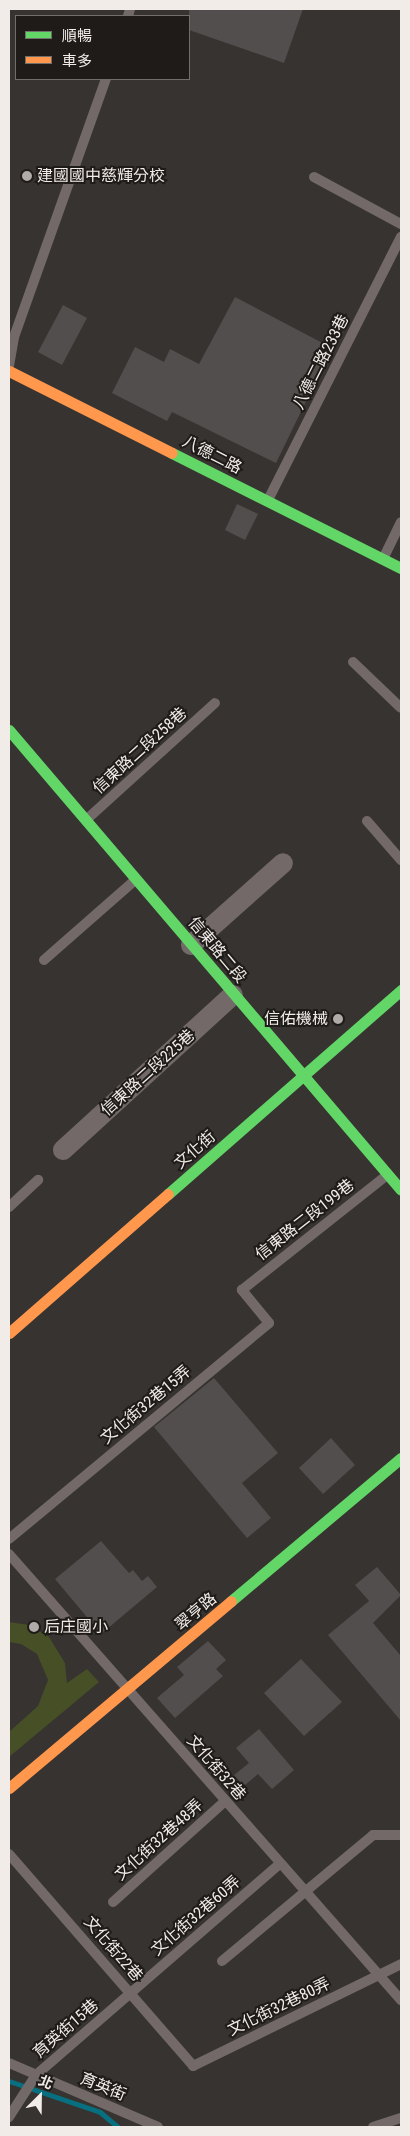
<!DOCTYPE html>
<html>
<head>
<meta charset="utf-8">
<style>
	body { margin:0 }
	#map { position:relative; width:410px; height:2136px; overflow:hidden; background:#363330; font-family:"Roboto Condensed","Noto Sans TC",sans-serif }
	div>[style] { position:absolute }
	.green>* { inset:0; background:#464f26 }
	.stream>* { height:5px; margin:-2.5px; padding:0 2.5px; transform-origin:2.5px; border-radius:2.5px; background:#076f7f }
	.building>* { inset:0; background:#524e4d }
	.lane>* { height:10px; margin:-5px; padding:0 5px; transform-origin:5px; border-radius:5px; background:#726968 }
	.street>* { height:20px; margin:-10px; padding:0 10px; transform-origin:10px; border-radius:10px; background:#726968 }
	.fast>* { height:11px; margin:-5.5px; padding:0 5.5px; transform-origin:5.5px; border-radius:5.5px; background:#63d668 }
	.slow>* { height:11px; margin:-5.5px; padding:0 5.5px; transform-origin:5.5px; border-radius:5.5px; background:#ff974d }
	.dots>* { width:14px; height:14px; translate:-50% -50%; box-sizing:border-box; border:2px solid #1e1b18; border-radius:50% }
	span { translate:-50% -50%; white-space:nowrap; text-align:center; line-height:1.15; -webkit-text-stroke:4px #1e1b18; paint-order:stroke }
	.poi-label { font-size:16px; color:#f1ece8 }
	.left { translate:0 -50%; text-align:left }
	.right { translate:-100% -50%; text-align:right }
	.street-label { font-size:16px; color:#f1ece8 }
	.frame { position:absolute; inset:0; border:10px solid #f1ece8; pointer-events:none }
	.legend { position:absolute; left:15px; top:15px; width:175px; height:65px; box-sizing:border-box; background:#1e1b18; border:1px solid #726f6b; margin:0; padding:6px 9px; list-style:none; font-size:15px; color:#f1ece8 }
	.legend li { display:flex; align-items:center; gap:10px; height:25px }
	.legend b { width:25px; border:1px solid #726f6b }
	.north { position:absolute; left:15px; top:2071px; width:50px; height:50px; -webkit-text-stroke:4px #1e1b18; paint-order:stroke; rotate:23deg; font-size:14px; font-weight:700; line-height:20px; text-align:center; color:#f1ece8 }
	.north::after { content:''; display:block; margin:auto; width:18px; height:22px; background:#f1ece8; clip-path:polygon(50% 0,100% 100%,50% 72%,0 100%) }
</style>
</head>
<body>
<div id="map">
	<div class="green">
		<i style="clip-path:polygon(9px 1622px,29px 1625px,49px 1637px,65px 1663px,67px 1683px,87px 1669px,99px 1682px,9px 1757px,9px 1732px,38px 1706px,48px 1680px,37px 1654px,21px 1644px,9px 1642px)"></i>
	</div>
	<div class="stream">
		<i style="left:9px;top:2081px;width:96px;rotate:18.8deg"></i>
		<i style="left:100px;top:2112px;width:23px;rotate:40deg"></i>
	</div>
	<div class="building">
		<i style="clip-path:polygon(189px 9px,303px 9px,284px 63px,189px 30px)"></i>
		<i style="clip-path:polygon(235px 297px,332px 348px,276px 463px,172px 412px,167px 421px,112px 393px,135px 347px,164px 362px,170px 349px,199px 364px)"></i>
		<i style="clip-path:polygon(63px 305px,87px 318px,62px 365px,38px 352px)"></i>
		<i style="clip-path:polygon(237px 504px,258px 514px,245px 540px,225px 530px)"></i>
		<i style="clip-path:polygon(214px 1378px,278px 1453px,242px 1483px,271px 1518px,247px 1538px,154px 1427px)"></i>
		<i style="clip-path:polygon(331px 1438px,355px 1465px,323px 1494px,299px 1468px)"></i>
		<i style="clip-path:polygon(101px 1541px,129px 1573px,133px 1570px,142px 1581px,148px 1576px,157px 1587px,101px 1634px,55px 1579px)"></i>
		<i style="clip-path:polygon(377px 1567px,401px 1595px,373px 1623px,401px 1656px,401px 1721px,328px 1635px,369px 1601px,355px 1585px)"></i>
		<i style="clip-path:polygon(208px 1641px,226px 1660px,216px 1669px,223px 1676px,175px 1718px,157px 1698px,184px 1675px,177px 1667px)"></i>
		<i style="clip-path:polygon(301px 1659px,342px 1702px,304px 1736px,264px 1693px)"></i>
		<i style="clip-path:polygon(259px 1729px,294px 1770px,272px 1789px,258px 1774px,244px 1786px,234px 1775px,249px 1763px,236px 1748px)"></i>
	</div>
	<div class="lane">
		<i style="left:128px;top:16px;width:7px;rotate:-74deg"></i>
		<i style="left:314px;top:177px;width:99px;rotate:28.4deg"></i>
		<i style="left:9px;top:366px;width:29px;rotate:-80deg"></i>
		<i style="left:14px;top:337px;width:274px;rotate:-70.4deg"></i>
		<i style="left:268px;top:500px;width:295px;rotate:-63.2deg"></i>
		<i style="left:383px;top:559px;width:41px;rotate:-64.1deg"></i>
		<i style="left:353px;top:662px;width:66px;rotate:43.8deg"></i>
		<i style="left:86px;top:820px;width:174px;rotate:-42.2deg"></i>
		<i style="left:367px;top:821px;width:52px;rotate:48.9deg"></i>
		<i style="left:44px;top:960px;width:121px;rotate:-41.3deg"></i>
		<i style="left:9px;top:1207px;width:40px;rotate:-43deg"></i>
		<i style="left:9px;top:1539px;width:338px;rotate:-39.7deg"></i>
		<i style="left:269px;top:1323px;width:43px;rotate:-129.3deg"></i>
		<i style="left:242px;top:1290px;width:185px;rotate:-38.4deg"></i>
		<i style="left:9px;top:1554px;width:594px;rotate:48.69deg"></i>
		<i style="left:9px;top:1854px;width:281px;rotate:49deg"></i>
		<i style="left:193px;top:2066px;width:232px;rotate:-26.1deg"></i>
		<i style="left:113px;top:1902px;width:151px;rotate:-42deg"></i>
		<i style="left:222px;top:1961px;width:197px;rotate:-39.8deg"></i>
		<i style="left:373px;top:1835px;width:28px"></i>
		<i style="left:9px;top:2063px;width:162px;rotate:23.2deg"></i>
		<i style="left:9px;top:2117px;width:50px;rotate:-57.3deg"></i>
		<i style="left:36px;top:2075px;width:323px;rotate:-40.9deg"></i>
		<i style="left:373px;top:2127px;width:29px;rotate:-18deg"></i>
	</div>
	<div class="street">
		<i style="left:191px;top:945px;width:123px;rotate:-41.7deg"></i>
		<i style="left:63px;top:1150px;width:230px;rotate:-42.4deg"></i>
	</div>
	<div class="fast">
		<i style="left:172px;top:453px;width:256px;rotate:26.7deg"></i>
		<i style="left:9px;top:730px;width:604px;rotate:49.56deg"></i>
		<i style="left:168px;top:1194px;width:310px;rotate:-41.2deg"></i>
		<i style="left:231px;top:1601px;width:222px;rotate:-40.1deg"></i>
	</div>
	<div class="slow">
		<i style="left:9px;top:371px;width:182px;rotate:26.7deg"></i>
		<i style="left:9px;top:1333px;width:211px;rotate:-41.2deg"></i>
		<i style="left:9px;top:1788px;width:290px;rotate:-40.1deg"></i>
	</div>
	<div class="dots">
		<i style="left:27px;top:176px;background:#b0aba8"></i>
		<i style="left:338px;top:1019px;background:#b0aba8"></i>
		<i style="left:34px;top:1627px;background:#b0aba8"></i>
	</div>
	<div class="poi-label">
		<span class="left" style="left:37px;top:176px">建國國中慈輝分校</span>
		<span class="right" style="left:328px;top:1019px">信佑機械</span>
		<span class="left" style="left:44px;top:1627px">后庄國小</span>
	</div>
	<div class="street-label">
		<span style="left:321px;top:362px;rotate:-63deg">八德二路233巷</span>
		<span style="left:212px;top:455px;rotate:27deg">八德二路</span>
		<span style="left:140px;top:751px;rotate:-42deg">信東路二段258巷</span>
		<span style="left:217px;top:950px;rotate:50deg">信東路二段</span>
		<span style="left:148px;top:1073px;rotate:-42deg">信東路二段225巷</span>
		<span style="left:195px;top:1150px;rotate:-41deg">文化街</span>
		<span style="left:305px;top:1220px;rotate:-38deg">信東路二段199巷</span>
		<span style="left:146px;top:1405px;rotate:-40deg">文化街32巷15弄</span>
		<span style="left:196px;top:1612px;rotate:-40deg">翠亨路</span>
		<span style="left:216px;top:1768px;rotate:49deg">文化街32巷</span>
		<span style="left:159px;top:1840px;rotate:-42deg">文化街32巷48弄</span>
		<span style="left:196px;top:1916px;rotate:-41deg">文化街32巷60弄</span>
		<span style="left:113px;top:1949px;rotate:49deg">文化街22巷</span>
		<span style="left:279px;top:2007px;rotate:-26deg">文化街32巷80弄</span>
		<span style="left:66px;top:2029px;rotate:-41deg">育英街15巷</span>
		<span style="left:103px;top:2087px;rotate:22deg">育英街</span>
	</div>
	<div class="frame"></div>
	<ul class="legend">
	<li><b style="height:6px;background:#63d668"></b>順暢</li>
	<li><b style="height:6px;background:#ff974d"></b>車多</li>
	</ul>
	<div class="north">北</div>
</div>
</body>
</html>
